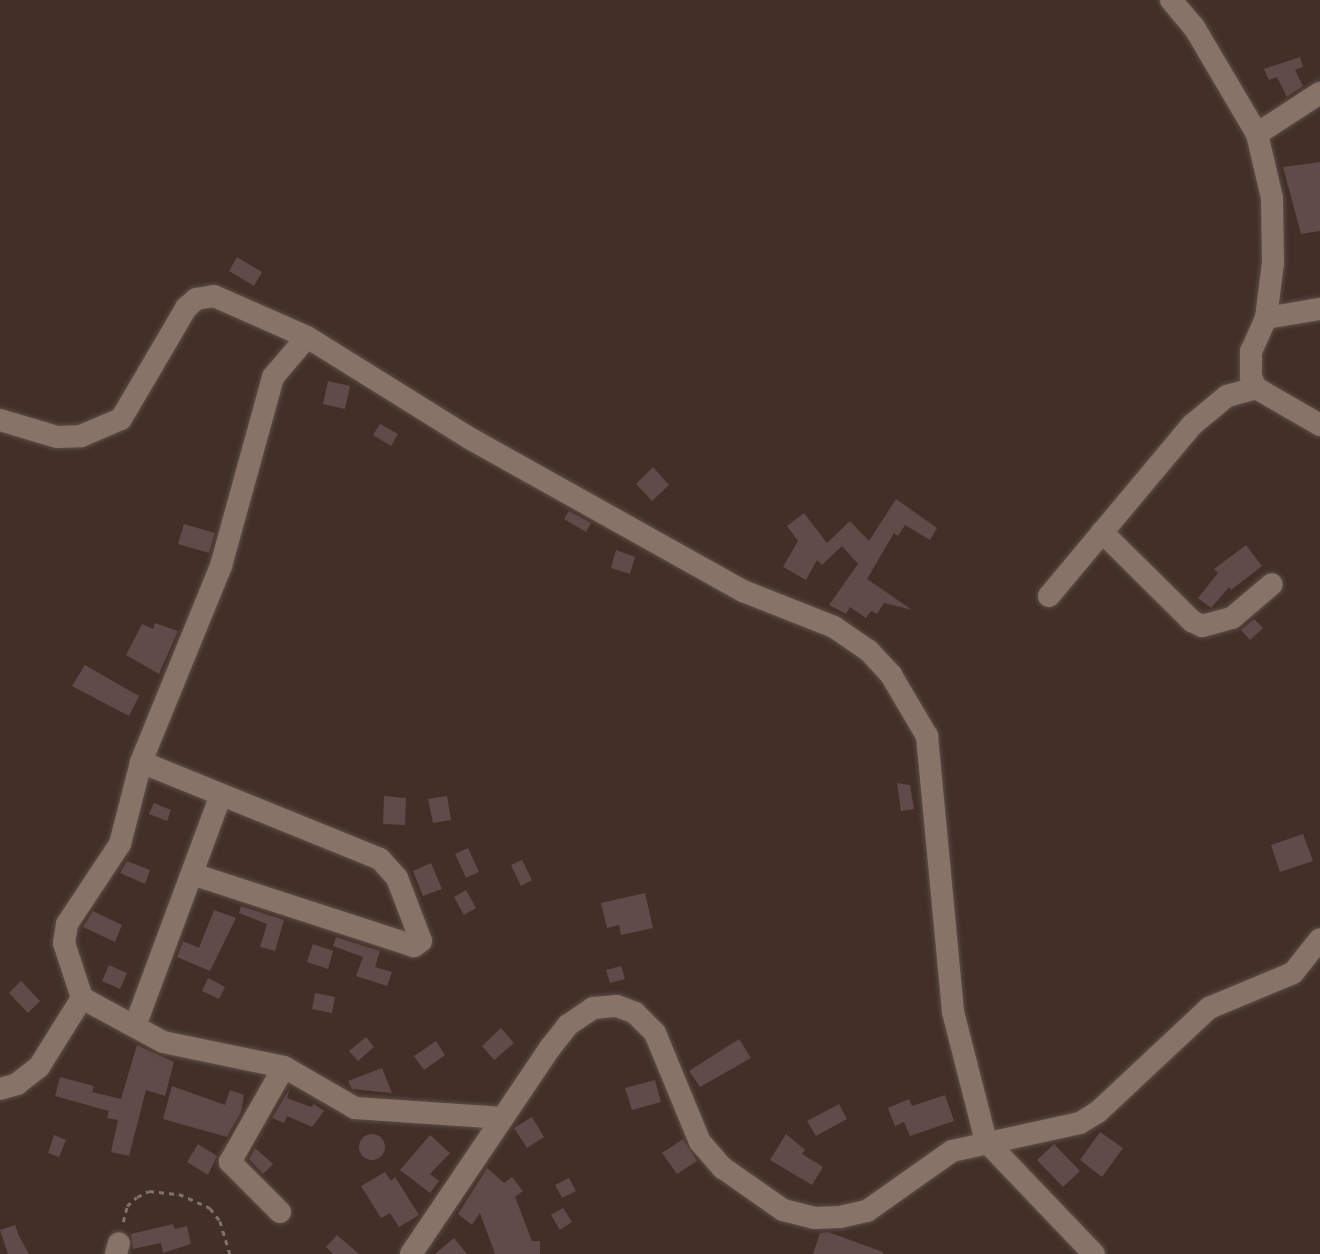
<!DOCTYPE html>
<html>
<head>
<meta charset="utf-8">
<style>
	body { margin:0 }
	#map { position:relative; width:1320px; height:1254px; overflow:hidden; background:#423028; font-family:"Open Sans",sans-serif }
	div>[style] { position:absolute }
	.building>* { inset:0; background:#604a4a }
	.round { border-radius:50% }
	.path>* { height:2.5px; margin-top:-1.25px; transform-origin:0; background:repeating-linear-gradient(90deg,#807169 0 5px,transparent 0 10px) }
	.roads { filter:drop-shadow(0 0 2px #5d4e46) drop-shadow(0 0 2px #5d4e46) }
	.minor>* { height:22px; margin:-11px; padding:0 11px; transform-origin:11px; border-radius:11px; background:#887369 }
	span { translate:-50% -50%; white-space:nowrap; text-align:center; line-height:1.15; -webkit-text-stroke:9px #231a16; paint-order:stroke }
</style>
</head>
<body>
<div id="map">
	<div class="building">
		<i style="clip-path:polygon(1300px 57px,1303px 67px,1295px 70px,1303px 86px,1287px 97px,1277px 77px,1269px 80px,1264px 69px)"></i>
		<i style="clip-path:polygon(1320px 162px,1320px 231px,1301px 234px,1283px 167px)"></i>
		<i style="clip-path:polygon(237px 257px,262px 272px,254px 286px,229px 271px)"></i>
		<i style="clip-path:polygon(328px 381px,350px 386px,345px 409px,323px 404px)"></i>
		<i style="clip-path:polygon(380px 424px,398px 434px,391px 446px,373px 435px)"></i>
		<i style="clip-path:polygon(653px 467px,669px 485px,652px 501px,636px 484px)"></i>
		<i style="clip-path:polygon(896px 499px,937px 528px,930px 540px,905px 525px,898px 536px,894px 533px,867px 579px,912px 610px,884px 603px,877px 614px,871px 611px,866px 618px,850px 607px,846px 614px,829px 605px,858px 564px,842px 546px,822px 565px,817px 560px,806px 580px,783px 567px,798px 541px,787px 526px,804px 513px,827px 543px,850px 521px,869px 541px)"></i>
		<i style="clip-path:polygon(569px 511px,591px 523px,586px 532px,564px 519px)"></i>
		<i style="clip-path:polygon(184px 524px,215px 533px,209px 553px,178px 544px)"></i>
		<i style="clip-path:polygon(1246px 545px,1262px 566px,1231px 590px,1229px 587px,1211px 608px,1198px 598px,1218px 573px,1214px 569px)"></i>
		<i style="clip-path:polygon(616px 550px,635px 557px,630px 574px,611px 568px)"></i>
		<i style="clip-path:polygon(1254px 619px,1263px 628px,1250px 640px,1241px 630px)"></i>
		<i style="clip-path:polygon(155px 623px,178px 631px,159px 674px,126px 655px,142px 624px,153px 629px)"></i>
		<i style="clip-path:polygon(85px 665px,139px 696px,129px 716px,72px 686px)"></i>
		<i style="clip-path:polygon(897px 783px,910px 785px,914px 809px,901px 811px)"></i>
		<i style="clip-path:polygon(384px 796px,406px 798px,405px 825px,383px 824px)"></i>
		<i style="clip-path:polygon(447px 796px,451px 820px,433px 823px,428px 799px)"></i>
		<i style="clip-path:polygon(154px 803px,171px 810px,167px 821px,149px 814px)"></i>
		<i style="clip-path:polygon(1303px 834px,1313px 861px,1280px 872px,1271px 845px)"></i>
		<i style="clip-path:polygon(468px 848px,479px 872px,466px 878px,455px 854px)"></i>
		<i style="clip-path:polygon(522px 860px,532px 880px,521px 886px,511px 865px)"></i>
		<i style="clip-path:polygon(127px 861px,150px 870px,145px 884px,120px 873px)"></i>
		<i style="clip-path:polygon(431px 863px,442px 889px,423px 896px,413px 871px)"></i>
		<i style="clip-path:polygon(466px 890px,476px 908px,464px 915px,454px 897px)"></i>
		<i style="clip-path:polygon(645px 893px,653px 928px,621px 935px,619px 925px,607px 928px,601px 903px)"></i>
		<i style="clip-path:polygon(241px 906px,284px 920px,275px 951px,260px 947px,267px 924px,239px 913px)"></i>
		<i style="clip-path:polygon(214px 910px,236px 918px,210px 971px,177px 957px,183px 941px,199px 948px)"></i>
		<i style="clip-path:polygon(93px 911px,122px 925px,115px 942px,83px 927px)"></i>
		<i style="clip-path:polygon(336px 937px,380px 951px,375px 967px,392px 972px,387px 986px,356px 976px,363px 957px,333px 946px)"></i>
		<i style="clip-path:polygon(313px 944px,333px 951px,328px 969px,307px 962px)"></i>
		<i style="clip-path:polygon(109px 965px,127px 973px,120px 989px,102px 981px)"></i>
		<i style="clip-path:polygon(621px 966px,625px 979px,610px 983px,606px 970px)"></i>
		<i style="clip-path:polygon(208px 978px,225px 987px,219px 999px,202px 991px)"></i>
		<i style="clip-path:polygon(21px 981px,40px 1001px,28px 1013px,9px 993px)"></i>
		<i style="clip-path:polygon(315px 993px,335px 997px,332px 1013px,312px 1009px)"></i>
		<i style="clip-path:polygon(501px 1028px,514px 1043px,494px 1060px,482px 1046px)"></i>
		<i style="clip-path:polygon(366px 1037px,374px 1047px,358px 1061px,349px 1051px)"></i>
		<i style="clip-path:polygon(739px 1039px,751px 1058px,700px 1087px,689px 1071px)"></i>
		<i style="clip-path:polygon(436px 1041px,445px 1055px,424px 1070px,414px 1056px)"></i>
		<i style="clip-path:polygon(137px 1045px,174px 1062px,165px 1096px,146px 1090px,129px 1156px,111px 1152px,118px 1120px,107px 1118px,109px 1111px,55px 1096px,60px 1077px,94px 1086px,92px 1092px,121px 1099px)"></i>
		<i style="clip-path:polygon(382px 1068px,392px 1093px,352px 1089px,348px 1081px)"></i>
		<i style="clip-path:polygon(655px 1080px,661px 1102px,632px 1110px,625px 1088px)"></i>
		<i style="clip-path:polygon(172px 1086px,225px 1105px,230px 1090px,244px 1095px,241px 1112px,227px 1137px,163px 1119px)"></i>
		<i style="clip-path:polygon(290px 1088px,287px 1098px,311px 1107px,314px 1104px,324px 1111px,312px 1127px,287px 1116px,284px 1123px,272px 1118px)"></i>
		<i style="clip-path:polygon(945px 1095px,954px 1121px,910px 1136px,904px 1122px,895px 1126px,888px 1108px,909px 1099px,912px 1106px)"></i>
		<i style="clip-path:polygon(839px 1104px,847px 1119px,816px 1136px,807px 1121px)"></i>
		<i style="clip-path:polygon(532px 1117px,544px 1137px,527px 1148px,514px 1128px)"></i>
		<i style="clip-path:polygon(1100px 1132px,1123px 1148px,1102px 1177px,1080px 1160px)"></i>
		<i class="round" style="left:359px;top:1134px;width:26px;height:26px"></i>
		<i style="clip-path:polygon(786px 1134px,805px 1150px,802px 1154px,823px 1167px,812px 1185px,770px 1160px)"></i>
		<i style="clip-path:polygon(54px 1135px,66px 1140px,59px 1157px,48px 1153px)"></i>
		<i style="clip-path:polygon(430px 1135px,450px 1153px,430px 1174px,439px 1181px,430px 1193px,400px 1170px)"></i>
		<i style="clip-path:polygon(683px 1139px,697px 1161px,677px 1174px,662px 1153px)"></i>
		<i style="clip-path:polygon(198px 1144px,217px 1156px,208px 1175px,187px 1162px)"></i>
		<i style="clip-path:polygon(1054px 1144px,1080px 1171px,1063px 1187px,1037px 1160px)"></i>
		<i style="clip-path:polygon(255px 1148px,273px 1164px,263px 1174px,249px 1159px)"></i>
		<i style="clip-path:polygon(487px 1168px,504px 1183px,512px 1177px,523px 1191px,515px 1197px,532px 1241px,540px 1241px,540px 1254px,495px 1254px,480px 1213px,472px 1225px,458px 1214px)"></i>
		<i style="clip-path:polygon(385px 1172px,391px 1181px,395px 1177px,419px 1215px,399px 1227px,390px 1213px,381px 1218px,361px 1186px)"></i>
		<i style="clip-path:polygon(569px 1178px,576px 1191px,562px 1198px,555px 1185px)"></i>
		<i style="clip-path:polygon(563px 1208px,572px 1222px,560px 1230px,551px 1215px)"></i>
		<i style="clip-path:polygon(173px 1224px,175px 1229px,187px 1226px,191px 1244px,163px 1253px,161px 1243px,133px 1249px,131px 1234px)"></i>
		<i style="clip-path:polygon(15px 1225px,19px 1236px,29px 1254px,8px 1254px,0 1230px)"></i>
		<i style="clip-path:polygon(828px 1232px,883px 1252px,883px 1254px,813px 1254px,820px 1233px)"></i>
		<i style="clip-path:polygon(337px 1235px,359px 1254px,333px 1254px,326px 1247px)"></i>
		<i style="clip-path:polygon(454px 1238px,467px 1254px,435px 1254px)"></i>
	</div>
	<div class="path">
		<i style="left:123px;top:1222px;width:16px;rotate:-76deg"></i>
		<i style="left:127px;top:1206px;width:13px;rotate:-42deg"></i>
		<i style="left:137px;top:1197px;width:13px;rotate:-27deg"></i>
		<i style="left:149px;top:1191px;width:30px;rotate:6deg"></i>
		<i style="left:179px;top:1194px;width:34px;rotate:24deg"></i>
		<i style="left:210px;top:1208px;width:16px;rotate:52deg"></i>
		<i style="left:220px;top:1221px;width:34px;rotate:73deg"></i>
	</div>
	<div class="roads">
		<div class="minor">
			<i style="left:1171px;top:0;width:35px;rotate:50deg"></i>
			<i style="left:1194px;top:27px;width:124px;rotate:59.5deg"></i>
			<i style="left:1257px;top:134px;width:66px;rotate:76.8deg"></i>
			<i style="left:1272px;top:198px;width:65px;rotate:89.1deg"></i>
			<i style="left:1273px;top:263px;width:55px;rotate:97.3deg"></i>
			<i style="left:1266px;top:318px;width:36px;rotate:114deg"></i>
			<i style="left:1251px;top:351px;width:26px;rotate:90deg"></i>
			<i style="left:1251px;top:377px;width:12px;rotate:66deg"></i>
			<i style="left:1256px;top:388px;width:74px;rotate:30deg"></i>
			<i style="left:1257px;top:134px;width:75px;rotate:-33.1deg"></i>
			<i style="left:1266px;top:318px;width:55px;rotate:-9.5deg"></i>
			<i style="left:0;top:420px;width:59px;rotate:16.6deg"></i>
			<i style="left:57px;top:437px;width:24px;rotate:-2deg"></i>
			<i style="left:81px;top:436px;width:43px;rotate:-23deg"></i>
			<i style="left:121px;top:419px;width:129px;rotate:-59.6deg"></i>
			<i style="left:186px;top:308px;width:13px;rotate:-42deg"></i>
			<i style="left:196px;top:299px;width:18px;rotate:-9deg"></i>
			<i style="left:214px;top:296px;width:102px;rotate:23.8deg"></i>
			<i style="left:307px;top:337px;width:193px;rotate:31.9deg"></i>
			<i style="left:471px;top:439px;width:312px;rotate:29.2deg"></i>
			<i style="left:743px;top:591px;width:98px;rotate:21.6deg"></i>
			<i style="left:834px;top:627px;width:42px;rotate:34.4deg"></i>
			<i style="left:869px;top:651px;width:33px;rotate:47deg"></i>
			<i style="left:891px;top:675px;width:71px;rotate:59.5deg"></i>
			<i style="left:927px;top:736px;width:277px;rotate:84.6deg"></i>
			<i style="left:953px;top:1012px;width:133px;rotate:75.7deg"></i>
			<i style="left:986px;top:1141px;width:156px;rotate:46.3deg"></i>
			<i style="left:1102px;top:532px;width:127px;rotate:44.7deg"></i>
			<i style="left:1192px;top:621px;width:11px;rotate:27deg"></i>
			<i style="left:1202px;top:626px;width:31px;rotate:-15deg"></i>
			<i style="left:1232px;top:618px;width:52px;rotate:-40.4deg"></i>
			<i style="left:1049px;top:596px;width:223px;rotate:-50.1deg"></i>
			<i style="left:1192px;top:425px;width:45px;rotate:-39.6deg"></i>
			<i style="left:1227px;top:396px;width:30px;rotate:-15deg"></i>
			<i style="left:141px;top:762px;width:258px;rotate:22.1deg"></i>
			<i style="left:380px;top:859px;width:25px;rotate:48deg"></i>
			<i style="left:397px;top:878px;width:67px;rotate:69.1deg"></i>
			<i style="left:421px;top:941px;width:9px;rotate:144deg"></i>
			<i style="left:414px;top:946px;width:230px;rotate:-162deg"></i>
			<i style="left:82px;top:998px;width:92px;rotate:28.5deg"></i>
			<i style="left:163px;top:1042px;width:124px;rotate:11.7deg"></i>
			<i style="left:284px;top:1067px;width:82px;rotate:30deg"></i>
			<i style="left:355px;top:1108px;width:148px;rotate:3.9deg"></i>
			<i style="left:135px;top:1026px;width:243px;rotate:-69.6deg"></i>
			<i style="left:0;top:1089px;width:18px;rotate:-16deg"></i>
			<i style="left:17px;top:1084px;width:28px;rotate:-38deg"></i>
			<i style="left:39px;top:1067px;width:81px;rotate:-58.1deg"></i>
			<i style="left:82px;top:998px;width:58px;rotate:-108.1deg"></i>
			<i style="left:64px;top:943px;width:19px;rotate:-81deg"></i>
			<i style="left:67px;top:924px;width:96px;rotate:-56.5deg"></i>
			<i style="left:120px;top:844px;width:85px;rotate:-75.6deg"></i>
			<i style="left:141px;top:762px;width:212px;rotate:-67.8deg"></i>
			<i style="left:221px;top:566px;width:196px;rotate:-74.6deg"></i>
			<i style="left:273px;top:377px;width:52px;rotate:-49.6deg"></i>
			<i style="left:280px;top:1212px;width:71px;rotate:-135deg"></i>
			<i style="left:230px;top:1162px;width:109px;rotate:-60.4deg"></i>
			<i style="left:116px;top:1254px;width:11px;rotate:-75deg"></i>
			<i style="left:411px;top:1254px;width:249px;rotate:-56deg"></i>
			<i style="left:550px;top:1048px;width:29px;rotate:-52deg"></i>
			<i style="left:568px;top:1025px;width:30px;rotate:-34deg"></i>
			<i style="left:593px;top:1008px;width:24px;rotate:-5deg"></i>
			<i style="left:617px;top:1006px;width:19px;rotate:21deg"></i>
			<i style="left:635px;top:1013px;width:28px;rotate:45deg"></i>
			<i style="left:655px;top:1033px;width:118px;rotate:67.6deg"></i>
			<i style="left:700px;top:1142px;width:35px;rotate:49deg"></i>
			<i style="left:723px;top:1168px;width:73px;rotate:35deg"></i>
			<i style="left:783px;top:1210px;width:32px;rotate:14deg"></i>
			<i style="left:814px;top:1218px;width:26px;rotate:-2deg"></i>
			<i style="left:840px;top:1217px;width:28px;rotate:-13deg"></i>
			<i style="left:867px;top:1211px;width:104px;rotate:-35.2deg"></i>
			<i style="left:952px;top:1151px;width:131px;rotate:-12.3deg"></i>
			<i style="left:1080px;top:1123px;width:22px;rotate:-32deg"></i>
			<i style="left:1099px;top:1111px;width:151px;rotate:-43.1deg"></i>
			<i style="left:1209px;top:1008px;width:91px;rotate:-22.6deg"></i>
			<i style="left:1293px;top:973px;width:43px;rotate:-51.5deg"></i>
		</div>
	</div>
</div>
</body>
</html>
